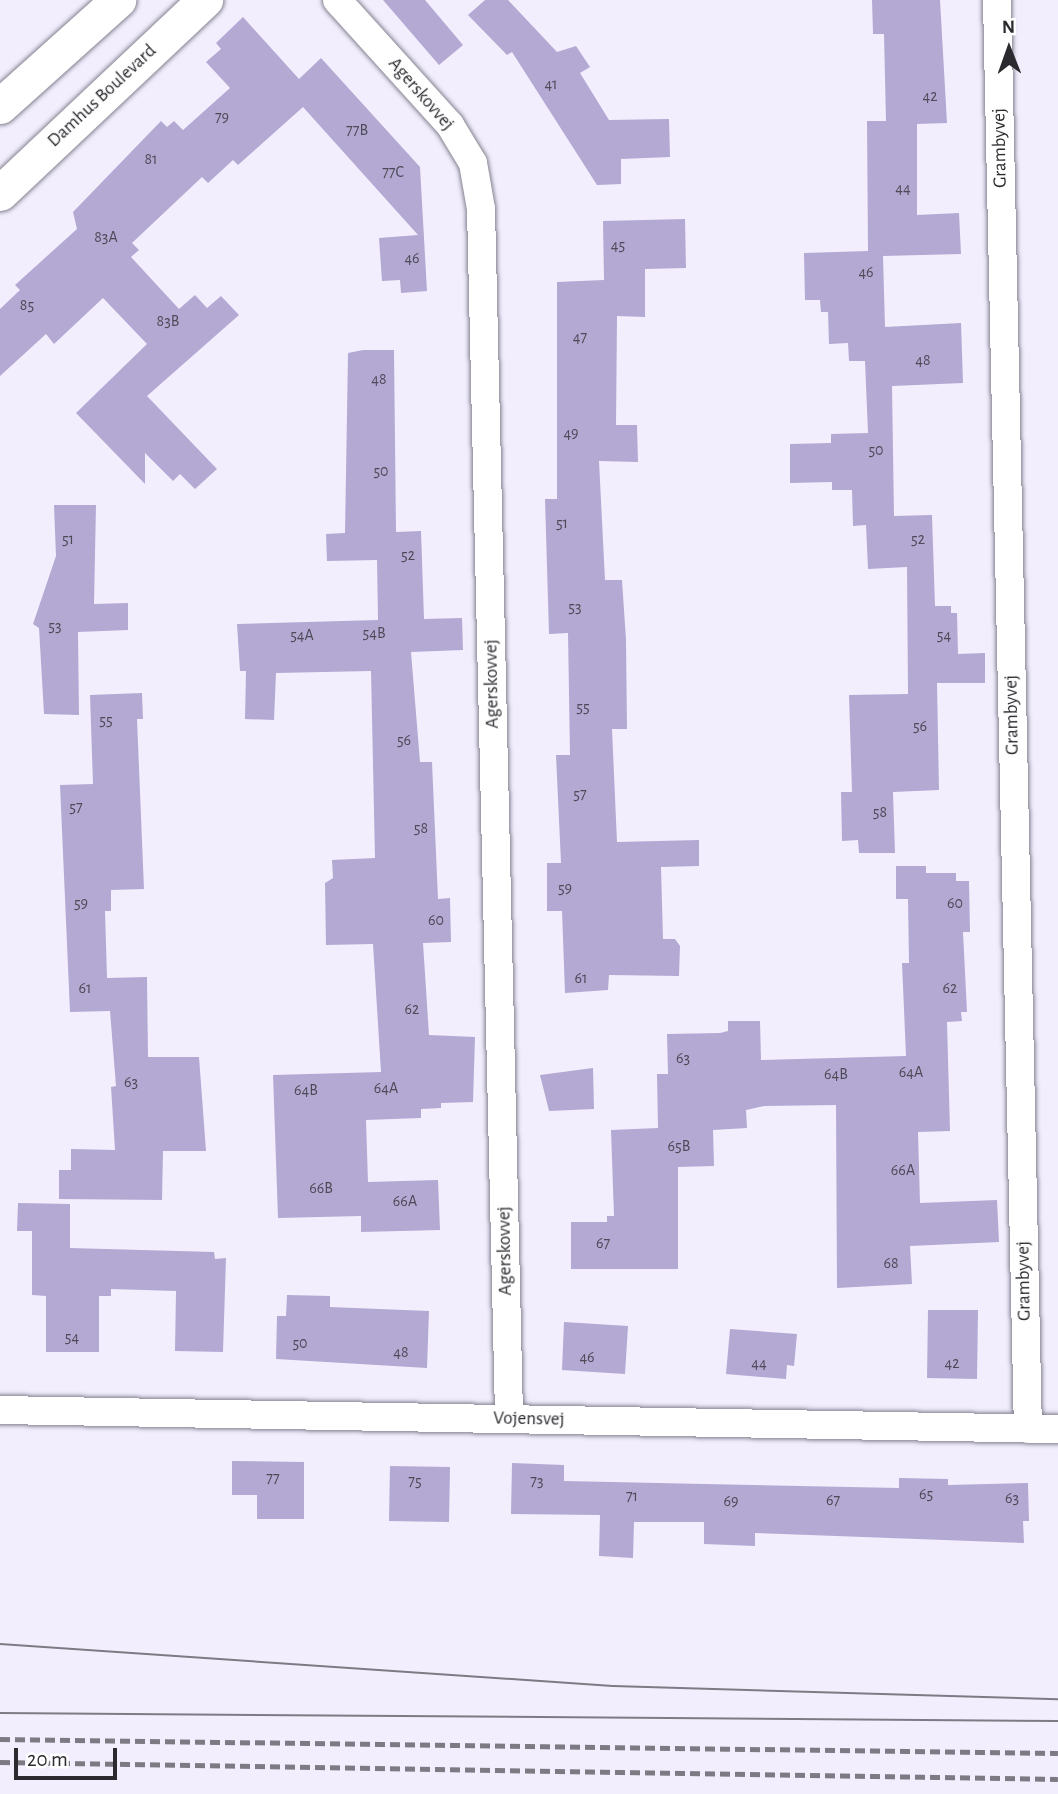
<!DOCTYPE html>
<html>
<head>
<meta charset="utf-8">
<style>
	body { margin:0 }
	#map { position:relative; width:1058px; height:1794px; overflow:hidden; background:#f2eefe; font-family:"Alegreya Sans",sans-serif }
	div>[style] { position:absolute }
	.building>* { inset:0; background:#b4a9d2 }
	.roads { filter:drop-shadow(0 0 2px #858290) drop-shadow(0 0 2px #858290) }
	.minor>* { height:28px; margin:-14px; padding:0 14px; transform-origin:14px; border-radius:14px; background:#fff }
	.tertiary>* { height:35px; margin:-17.5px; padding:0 17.5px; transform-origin:17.5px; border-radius:17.5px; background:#fff }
	.tram>* { height:2px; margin:-1px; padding:0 1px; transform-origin:1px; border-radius:1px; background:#7d7a84 }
	.rail>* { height:5px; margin-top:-2.5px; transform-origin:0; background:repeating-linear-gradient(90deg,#7d7a84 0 10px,transparent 0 15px) }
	span { translate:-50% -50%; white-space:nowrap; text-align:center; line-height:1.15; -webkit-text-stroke:5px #fefefe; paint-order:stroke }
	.number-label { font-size:16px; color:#4d4a58 }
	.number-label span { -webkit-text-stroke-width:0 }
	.street-label { font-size:19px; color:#2b2a2f }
	.north { position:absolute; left:974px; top:14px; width:70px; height:70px; -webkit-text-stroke:5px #fefefe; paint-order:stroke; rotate:359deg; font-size:19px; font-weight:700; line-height:28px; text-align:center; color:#2b2a2f }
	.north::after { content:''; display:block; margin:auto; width:24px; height:32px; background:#2b2a2f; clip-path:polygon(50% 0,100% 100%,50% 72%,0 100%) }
	.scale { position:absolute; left:14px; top:1748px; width:103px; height:32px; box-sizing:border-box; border:4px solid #2b2a2f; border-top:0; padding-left:9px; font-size:21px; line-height:24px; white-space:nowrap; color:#2b2a2f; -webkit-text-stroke:5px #fefefe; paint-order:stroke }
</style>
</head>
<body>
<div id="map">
	<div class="building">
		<i style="clip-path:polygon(383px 0,425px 0,463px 45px,439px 65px)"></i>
		<i style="clip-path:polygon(485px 0,508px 0,557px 52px,576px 46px,590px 67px,580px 73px,609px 120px,669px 119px,670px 157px,621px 159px,621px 184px,597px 185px,512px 52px,507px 55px,468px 15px)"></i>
		<i style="clip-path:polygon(872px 0,940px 0,947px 123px,917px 124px,917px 215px,959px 213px,961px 254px,883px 256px,885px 327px,961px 323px,963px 383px,892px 386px,894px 516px,932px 515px,935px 606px,951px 606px,951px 613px,957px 613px,958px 654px,985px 653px,985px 683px,937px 683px,939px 790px,893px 792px,895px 853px,859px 853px,858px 840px,842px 841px,841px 792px,852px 792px,849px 695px,908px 694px,907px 567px,868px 569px,866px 525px,853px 526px,852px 490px,832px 490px,832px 482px,790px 483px,790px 444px,831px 443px,831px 434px,868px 433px,865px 361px,849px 361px,848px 343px,829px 344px,828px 312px,821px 312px,820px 300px,805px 300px,804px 253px,868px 251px,867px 121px,886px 121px,884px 34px,873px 34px)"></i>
		<i style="clip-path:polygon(243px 17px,299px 79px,321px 58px,420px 167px,427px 291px,401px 293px,400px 280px,382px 281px,379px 238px,418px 235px,303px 107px,238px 165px,233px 160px,208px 183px,202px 177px,132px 243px,139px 250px,131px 257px,179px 309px,195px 295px,207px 308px,221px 296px,239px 315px,147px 396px,217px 469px,195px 489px,180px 474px,173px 481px,145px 453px,145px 484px,76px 413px,147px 344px,103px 298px,54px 344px,46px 334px,0 376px,0 309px,20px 290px,15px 285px,77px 229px,73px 212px,161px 121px,167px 127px,174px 121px,183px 130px,230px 88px,206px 62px,221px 49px,216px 43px)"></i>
		<i style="clip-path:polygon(685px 219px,686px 268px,645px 269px,645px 317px,617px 316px,616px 425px,637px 425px,638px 462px,599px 461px,605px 580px,622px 580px,626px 640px,627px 729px,612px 729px,617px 842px,699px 840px,699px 866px,661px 867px,663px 939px,675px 939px,680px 946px,679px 976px,609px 975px,608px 990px,565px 993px,562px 911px,547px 911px,547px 863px,561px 863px,556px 755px,570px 755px,568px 633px,549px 634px,545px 499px,557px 499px,557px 282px,604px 280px,603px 221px)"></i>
		<i style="clip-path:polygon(363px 350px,394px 350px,396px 532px,421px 531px,424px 619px,462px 618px,463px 650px,411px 652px,420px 762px,432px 762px,438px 899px,450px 898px,451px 942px,423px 943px,429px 1035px,475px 1037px,473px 1102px,441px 1103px,441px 1108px,421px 1109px,421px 1118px,366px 1120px,368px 1182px,438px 1180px,440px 1230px,361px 1232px,361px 1216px,278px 1218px,273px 1075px,381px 1072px,373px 944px,326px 945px,325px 883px,333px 878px,332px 860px,375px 858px,371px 671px,276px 673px,274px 720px,245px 719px,246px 671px,240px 671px,237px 624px,378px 620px,377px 560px,327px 561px,326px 534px,345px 533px,348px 353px)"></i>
		<i style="clip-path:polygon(54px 505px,96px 505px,94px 604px,128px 603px,128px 630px,78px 632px,79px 715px,44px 714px,39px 628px,33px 624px,56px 556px)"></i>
		<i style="clip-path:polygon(142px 693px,143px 719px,137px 719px,144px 889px,111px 890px,111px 911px,105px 911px,107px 978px,147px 977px,148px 1057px,199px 1057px,206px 1151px,163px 1151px,162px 1200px,59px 1199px,59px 1170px,71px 1170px,71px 1149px,115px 1150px,111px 1087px,116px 1086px,110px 1011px,70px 1012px,60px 785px,93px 784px,90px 695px)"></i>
		<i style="clip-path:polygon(896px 866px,926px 866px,926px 873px,956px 873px,956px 881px,969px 881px,970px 932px,963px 932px,967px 1012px,961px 1012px,962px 1021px,947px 1022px,950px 1131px,918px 1132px,920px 1203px,997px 1200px,999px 1242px,910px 1246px,912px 1284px,837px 1288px,836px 1105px,764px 1106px,746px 1110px,747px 1128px,713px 1130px,714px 1166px,678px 1167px,678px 1269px,571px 1269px,571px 1222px,607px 1222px,607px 1216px,614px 1216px,611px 1130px,658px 1128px,657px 1074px,668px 1074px,667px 1034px,720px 1033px,728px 1031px,728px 1021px,760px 1021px,761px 1060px,906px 1056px,902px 963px,909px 963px,908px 899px,896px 899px)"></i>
		<i style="clip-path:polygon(593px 1068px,594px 1109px,549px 1111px,540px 1075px)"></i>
		<i style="clip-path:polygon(18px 1203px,70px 1204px,70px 1248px,214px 1252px,215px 1259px,226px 1258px,223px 1352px,175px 1351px,176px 1291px,111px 1289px,111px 1296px,99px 1296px,99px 1352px,46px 1352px,46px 1296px,32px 1295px,32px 1231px,17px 1231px)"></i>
		<i style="clip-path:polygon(287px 1295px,330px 1296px,330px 1307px,429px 1311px,427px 1368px,276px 1359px,277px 1316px,286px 1316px)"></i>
		<i style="clip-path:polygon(928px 1310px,978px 1310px,977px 1379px,927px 1378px)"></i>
		<i style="clip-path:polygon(564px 1322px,628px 1326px,625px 1374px,562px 1370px)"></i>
		<i style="clip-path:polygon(730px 1329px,797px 1334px,794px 1366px,787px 1365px,786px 1379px,726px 1374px)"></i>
		<i style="clip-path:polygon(232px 1461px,304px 1462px,304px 1519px,257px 1519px,257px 1495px,232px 1495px)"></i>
		<i style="clip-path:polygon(512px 1463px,564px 1465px,564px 1481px,899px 1488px,899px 1478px,948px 1479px,948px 1485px,1028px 1483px,1029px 1521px,1023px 1521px,1024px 1543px,755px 1533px,755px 1546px,704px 1544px,704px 1522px,634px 1522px,633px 1558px,599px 1556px,600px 1515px,511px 1514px)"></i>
		<i style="clip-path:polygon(390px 1466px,450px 1467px,449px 1522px,389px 1521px)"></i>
	</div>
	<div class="roads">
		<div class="minor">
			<i style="left:337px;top:0;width:169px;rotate:47.9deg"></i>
			<i style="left:450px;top:125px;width:44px;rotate:58.8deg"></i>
			<i style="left:473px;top:163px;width:47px;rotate:80.1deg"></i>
			<i style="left:481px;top:209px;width:1210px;rotate:88.67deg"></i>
			<i style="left:997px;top:0;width:1429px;rotate:88.76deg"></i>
			<i style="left:0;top:1410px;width:1058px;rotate:1.03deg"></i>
		</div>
		<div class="tertiary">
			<i style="left:0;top:106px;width:159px;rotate:-41.9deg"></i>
			<i style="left:0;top:193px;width:282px;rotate:-43.3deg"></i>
		</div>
	</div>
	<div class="tram">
		<i style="left:0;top:1644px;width:614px;rotate:3.92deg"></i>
		<i style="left:613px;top:1686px;width:445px;rotate:1.7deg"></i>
		<i style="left:0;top:1713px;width:1058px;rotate:0.43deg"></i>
	</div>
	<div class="rail">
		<i style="left:0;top:1739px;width:1058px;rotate:0.76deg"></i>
		<i style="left:0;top:1762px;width:1058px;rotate:0.92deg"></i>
	</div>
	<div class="number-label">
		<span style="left:551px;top:84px">41</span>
		<span style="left:930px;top:96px">42</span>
		<span style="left:222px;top:117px">79</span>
		<span style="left:357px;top:130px">77B</span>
		<span style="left:151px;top:159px">81</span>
		<span style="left:393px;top:172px">77C</span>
		<span style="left:903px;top:188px">44</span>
		<span style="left:106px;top:237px">83A</span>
		<span style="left:618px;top:245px">45</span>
		<span style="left:412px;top:258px">46</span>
		<span style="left:866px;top:272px">46</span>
		<span style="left:27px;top:305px">85</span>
		<span style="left:168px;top:321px">83B</span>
		<span style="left:580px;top:337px">47</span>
		<span style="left:923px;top:360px">48</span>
		<span style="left:379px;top:379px">48</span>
		<span style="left:571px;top:433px">49</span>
		<span style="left:876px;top:450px">50</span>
		<span style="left:381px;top:471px">50</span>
		<span style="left:562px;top:523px">51</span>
		<span style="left:68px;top:539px">51</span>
		<span style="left:918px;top:539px">52</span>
		<span style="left:408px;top:555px">52</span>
		<span style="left:575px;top:607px">53</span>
		<span style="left:55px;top:626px">53</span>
		<span style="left:374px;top:633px">54B</span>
		<span style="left:302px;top:635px">54A</span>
		<span style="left:944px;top:635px">54</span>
		<span style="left:583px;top:707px">55</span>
		<span style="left:106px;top:720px">55</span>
		<span style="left:920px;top:726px">56</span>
		<span style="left:404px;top:740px">56</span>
		<span style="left:580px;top:794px">57</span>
		<span style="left:76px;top:807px">57</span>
		<span style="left:880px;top:812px">58</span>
		<span style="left:421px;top:828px">58</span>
		<span style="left:565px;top:888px">59</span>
		<span style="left:81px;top:903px">59</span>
		<span style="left:955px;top:903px">60</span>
		<span style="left:436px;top:920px">60</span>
		<span style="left:581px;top:978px">61</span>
		<span style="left:85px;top:988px">61</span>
		<span style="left:950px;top:988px">62</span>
		<span style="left:412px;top:1009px">62</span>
		<span style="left:683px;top:1058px">63</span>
		<span style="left:911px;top:1072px">64A</span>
		<span style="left:836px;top:1074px">64B</span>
		<span style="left:131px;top:1082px">63</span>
		<span style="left:386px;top:1088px">64A</span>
		<span style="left:306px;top:1090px">64B</span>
		<span style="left:679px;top:1146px">65B</span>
		<span style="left:903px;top:1170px">66A</span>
		<span style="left:321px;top:1188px">66B</span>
		<span style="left:405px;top:1201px">66A</span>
		<span style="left:603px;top:1243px">67</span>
		<span style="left:891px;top:1263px">68</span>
		<span style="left:72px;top:1337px">54</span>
		<span style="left:300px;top:1343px">50</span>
		<span style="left:401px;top:1352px">48</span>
		<span style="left:587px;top:1357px">46</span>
		<span style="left:759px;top:1363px">44</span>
		<span style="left:952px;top:1363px">42</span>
		<span style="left:273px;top:1478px">77</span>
		<span style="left:415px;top:1481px">75</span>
		<span style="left:537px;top:1481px">73</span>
		<span style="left:926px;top:1494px">65</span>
		<span style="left:632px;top:1496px">71</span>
		<span style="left:1012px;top:1498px">63</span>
		<span style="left:833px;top:1500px">67</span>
		<span style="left:731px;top:1501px">69</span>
	</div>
	<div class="street-label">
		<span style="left:421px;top:94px;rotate:49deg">Agerskovvej</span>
		<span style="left:102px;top:96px;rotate:-43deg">Damhus Boulevard</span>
		<span style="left:1000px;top:148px;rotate:-91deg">Grambyvej</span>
		<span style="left:492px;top:684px;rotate:-91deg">Agerskovvej</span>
		<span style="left:1012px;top:715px;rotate:-91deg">Grambyvej</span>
		<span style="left:505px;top:1251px;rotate:-91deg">Agerskovvej</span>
		<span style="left:1024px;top:1281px;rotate:-91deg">Grambyvej</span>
		<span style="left:529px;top:1419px;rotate:1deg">Vojensvej</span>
	</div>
	<div class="north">N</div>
	<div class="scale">20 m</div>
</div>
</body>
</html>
